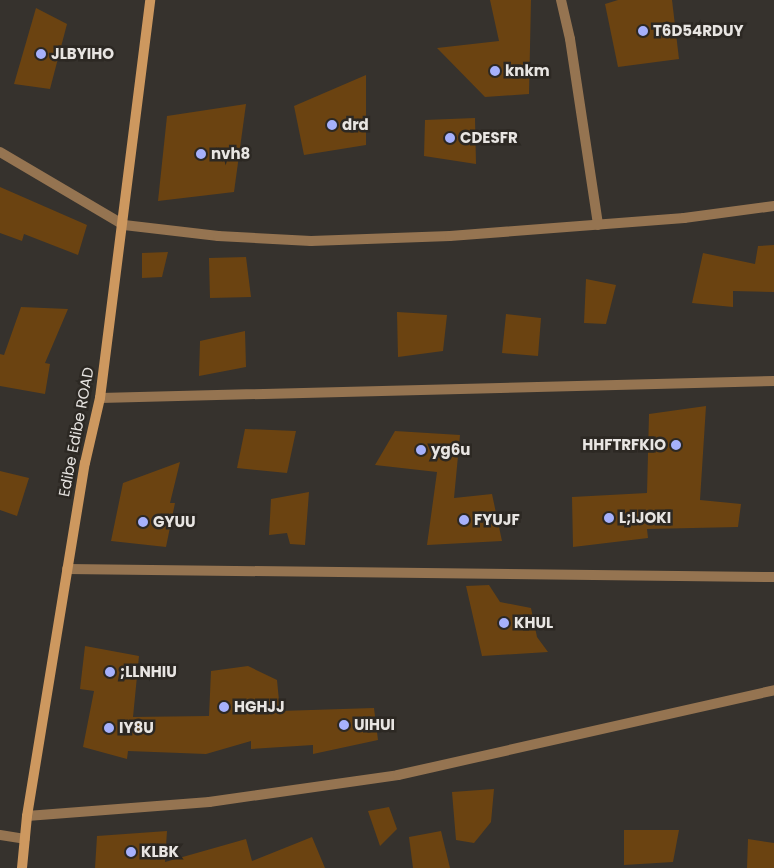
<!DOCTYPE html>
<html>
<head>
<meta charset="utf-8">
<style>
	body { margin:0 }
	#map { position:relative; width:774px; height:868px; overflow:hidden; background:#36322d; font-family:Poppins,sans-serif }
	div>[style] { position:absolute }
	.building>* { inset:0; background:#6b4311 }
	.street>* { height:10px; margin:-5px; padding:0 5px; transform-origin:5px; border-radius:5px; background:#957451 }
	.secondary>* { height:10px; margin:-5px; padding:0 5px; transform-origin:5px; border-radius:5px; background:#cd985f }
	.dots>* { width:14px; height:14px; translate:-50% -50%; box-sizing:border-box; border:2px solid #2c2823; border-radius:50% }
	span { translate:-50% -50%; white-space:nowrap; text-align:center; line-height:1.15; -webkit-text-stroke:5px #2c2823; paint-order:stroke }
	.poi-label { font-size:15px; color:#e8e5e2; font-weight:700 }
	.left { translate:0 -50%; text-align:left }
	.right { translate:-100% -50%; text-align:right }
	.street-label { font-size:15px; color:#e8e5e2 }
</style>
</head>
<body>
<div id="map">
	<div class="building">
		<i style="clip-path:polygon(490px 0,531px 0,529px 94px,485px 97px,437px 48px,499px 41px)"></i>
		<i style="clip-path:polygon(618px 0,672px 0,679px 59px,618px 67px,605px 4px)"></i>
		<i style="clip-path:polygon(36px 8px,67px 24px,50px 89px,14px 84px)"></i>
		<i style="clip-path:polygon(366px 75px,366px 145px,304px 155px,294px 106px)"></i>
		<i style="clip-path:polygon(246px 104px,234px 192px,158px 201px,167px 116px)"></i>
		<i style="clip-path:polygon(475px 118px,476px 164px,424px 156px,425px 120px)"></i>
		<i style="clip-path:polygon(0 187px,87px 225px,78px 255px,24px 234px,22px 241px,0 233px)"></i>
		<i style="clip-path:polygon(774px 245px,774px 292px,733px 291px,733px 307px,692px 303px,703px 253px,755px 264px,758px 246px)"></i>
		<i style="clip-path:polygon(168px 252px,162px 277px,142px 278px,142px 253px)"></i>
		<i style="clip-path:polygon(246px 257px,251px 297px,210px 298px,209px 258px)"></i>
		<i style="clip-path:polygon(586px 279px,616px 285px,606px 324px,584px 323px)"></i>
		<i style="clip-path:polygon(21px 307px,68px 309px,45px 363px,50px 364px,45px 394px,0 386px,0 354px,4px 355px)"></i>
		<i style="clip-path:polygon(397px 312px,447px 315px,443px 351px,398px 357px)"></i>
		<i style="clip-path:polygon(506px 314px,541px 318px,538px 356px,502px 353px)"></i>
		<i style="clip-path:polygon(245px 331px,246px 367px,199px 376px,200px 341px)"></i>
		<i style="clip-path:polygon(706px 406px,700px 500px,741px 504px,738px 527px,647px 529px,648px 538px,573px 547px,572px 497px,647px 493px,649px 414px)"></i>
		<i style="clip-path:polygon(245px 429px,296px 431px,287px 473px,237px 468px)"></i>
		<i style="clip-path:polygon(395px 431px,460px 435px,454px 498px,492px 494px,502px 541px,427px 545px,437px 472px,375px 465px)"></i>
		<i style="clip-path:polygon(180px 462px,170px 503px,175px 503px,166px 547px,111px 541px,123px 483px)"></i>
		<i style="clip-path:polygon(0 471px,29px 478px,17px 516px,0 510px)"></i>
		<i style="clip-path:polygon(309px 492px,305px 545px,290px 544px,287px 533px,269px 535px,271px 499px)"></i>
		<i style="clip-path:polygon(489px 585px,500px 602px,531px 608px,537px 637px,548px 652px,482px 656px,466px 586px)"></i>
		<i style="clip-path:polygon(85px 646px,139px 656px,133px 717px,209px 716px,211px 671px,248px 666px,277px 680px,280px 711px,374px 708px,378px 740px,313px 754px,313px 745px,251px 749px,251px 741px,206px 754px,128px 751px,127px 759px,83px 747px,94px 691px,80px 689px)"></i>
		<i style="clip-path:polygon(494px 789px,491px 822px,474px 843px,456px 840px,452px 792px)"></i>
		<i style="clip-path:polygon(389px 807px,397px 829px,380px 846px,368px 811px)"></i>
		<i style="clip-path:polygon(624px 830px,679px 830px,673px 862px,624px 865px)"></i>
		<i style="clip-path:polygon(167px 831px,165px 862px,246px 839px,252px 861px,312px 837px,325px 868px,95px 868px,97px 836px)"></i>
		<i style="clip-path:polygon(441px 831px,450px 868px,413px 868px,409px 837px)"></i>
		<i style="clip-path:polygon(748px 839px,774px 843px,774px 868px,747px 868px)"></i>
	</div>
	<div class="street">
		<i style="left:561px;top:0;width:40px;rotate:77deg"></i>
		<i style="left:570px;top:39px;width:188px;rotate:81.4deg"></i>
		<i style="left:0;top:152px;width:144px;rotate:30.5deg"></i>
		<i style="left:124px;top:225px;width:95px;rotate:6.7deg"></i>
		<i style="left:218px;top:236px;width:93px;rotate:3.1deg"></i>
		<i style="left:311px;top:241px;width:139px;rotate:-2.1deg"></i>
		<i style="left:450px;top:236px;width:235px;rotate:-4.4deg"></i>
		<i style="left:684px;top:218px;width:91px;rotate:-7.6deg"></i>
		<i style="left:100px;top:398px;width:674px;rotate:-1.44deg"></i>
		<i style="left:67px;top:569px;width:707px;rotate:0.65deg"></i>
		<i style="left:27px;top:816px;width:183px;rotate:-4.4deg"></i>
		<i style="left:209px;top:802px;width:191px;rotate:-8.1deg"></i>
		<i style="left:398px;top:775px;width:385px;rotate:-12.7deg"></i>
		<i style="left:0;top:835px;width:25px;rotate:9deg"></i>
	</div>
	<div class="secondary">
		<i style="left:22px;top:868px;width:52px;rotate:-84.5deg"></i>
		<i style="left:27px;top:816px;width:358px;rotate:-80.7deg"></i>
		<i style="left:85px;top:463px;width:67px;rotate:-77deg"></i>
		<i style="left:100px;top:398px;width:401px;rotate:-82.8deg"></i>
	</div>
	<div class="dots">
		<i style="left:643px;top:31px;background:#a6b1fc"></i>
		<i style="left:41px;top:54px;background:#a6b1fc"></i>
		<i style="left:495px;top:71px;background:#a6b1fc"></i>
		<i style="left:332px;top:125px;background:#a6b1fc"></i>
		<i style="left:450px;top:138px;background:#a6b1fc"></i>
		<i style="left:201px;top:154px;background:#a6b1fc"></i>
		<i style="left:676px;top:445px;background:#a6b1fc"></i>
		<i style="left:421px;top:450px;background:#a6b1fc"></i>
		<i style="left:609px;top:518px;background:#a6b1fc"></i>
		<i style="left:464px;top:520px;background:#a6b1fc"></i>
		<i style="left:143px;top:522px;background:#a6b1fc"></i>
		<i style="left:504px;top:623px;background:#a6b1fc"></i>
		<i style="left:110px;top:672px;background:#a6b1fc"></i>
		<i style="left:224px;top:707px;background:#a6b1fc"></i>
		<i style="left:344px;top:725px;background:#a6b1fc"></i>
		<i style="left:109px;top:728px;background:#a6b1fc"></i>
		<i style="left:131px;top:852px;background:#a6b1fc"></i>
	</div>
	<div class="poi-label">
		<span class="left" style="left:653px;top:31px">T6D54RDUY</span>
		<span class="left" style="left:51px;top:54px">JLBYIHO</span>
		<span class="left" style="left:505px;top:71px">knkm</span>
		<span class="left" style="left:342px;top:125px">drd</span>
		<span class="left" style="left:460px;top:138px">CDESFR</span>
		<span class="left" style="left:211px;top:154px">nvh8</span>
		<span class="right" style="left:666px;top:445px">HHFTRFKIO</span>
		<span class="left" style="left:431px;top:450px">yg6u</span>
		<span class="left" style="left:619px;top:518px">L;IJOKI</span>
		<span class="left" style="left:474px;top:520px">FYUJF</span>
		<span class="left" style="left:153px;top:522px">GYUU</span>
		<span class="left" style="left:514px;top:623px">KHUL</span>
		<span class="left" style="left:120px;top:672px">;LLNHIU</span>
		<span class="left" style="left:234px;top:707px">HGHJJ</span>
		<span class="left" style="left:354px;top:725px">UIHUI</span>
		<span class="left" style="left:119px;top:728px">IY8U</span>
		<span class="left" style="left:141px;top:852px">KLBK</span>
	</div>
	<div class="street-label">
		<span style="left:76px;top:432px;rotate:-79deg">Edibe Edibe ROAD</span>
	</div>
</div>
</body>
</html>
